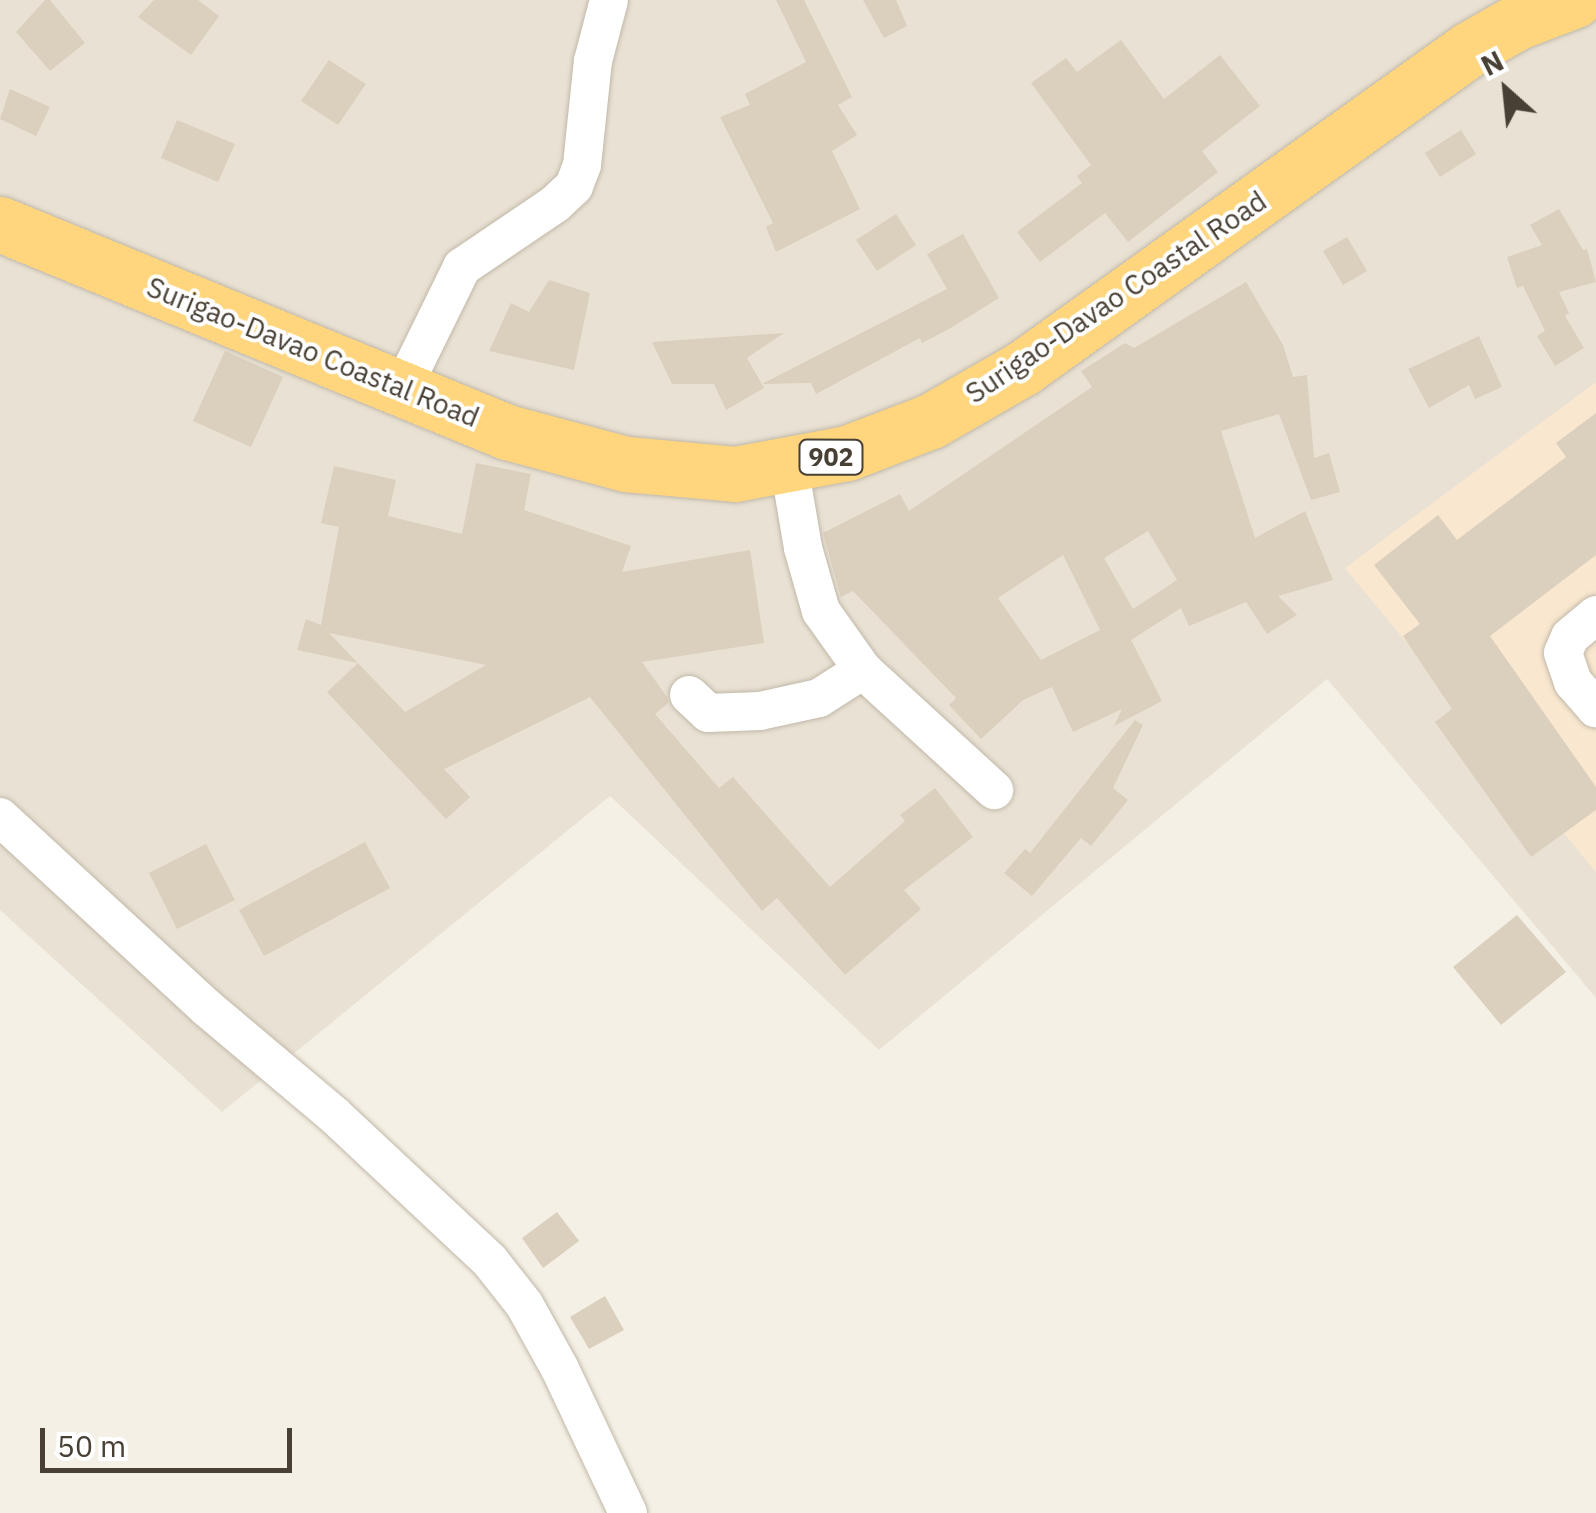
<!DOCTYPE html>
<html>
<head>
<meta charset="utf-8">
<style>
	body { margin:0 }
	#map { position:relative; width:1596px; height:1513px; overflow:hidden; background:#f5f0e6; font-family:"IBM Plex Sans",sans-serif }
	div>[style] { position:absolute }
	.residential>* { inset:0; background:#e9e2d4 }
	.commercial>* { inset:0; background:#f9e7cf }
	.building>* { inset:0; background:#dbcfbd }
	.roads { filter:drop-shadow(0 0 2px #c1b8a8) drop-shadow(0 0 2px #c1b8a8) }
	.minor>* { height:38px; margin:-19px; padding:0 19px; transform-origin:19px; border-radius:19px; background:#fff }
	.trunk>* { height:55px; margin:-27.5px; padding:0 27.5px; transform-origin:27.5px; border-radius:27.5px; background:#ffd67e }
	span { translate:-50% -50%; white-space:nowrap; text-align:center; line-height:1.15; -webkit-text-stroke:8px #fff; paint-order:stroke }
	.shield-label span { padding:2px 8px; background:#fff; border:2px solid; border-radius:8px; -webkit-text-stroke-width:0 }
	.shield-label { font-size:25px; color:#484035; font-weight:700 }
	.street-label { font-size:28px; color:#484035 }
	.north { position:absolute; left:1456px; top:40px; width:100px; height:100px; -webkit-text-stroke:8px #fff; paint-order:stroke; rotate:333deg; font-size:28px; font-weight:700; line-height:40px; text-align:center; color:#484035 }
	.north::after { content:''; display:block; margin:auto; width:35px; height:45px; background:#484035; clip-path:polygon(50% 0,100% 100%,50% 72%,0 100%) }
	.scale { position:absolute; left:40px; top:1428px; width:252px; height:45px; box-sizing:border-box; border:5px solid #484035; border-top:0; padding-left:12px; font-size:30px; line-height:35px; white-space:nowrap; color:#484035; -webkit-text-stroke:8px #fff; paint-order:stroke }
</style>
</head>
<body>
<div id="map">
	<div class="residential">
		<i style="clip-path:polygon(0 0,1596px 0,1596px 998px,1327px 679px,879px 1050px,610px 796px,222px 1112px,0 910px)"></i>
	</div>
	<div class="commercial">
		<i style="clip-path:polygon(1596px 382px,1596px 872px,1345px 568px)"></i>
	</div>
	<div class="building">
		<i style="clip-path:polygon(45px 0,50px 0,85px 43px,50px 71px,16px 32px)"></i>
		<i style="clip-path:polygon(154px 0,198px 0,219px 16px,191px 55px,138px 17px)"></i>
		<i style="clip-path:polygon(776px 0,804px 0,852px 97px,838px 105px,857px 135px,832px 151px,860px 209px,776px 252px,766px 227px,773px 223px,720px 117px,750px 105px,745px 94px,806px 62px)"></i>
		<i style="clip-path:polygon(863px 0,896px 0,907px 26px,884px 38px)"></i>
		<i style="clip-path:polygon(1121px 40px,1164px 99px,1220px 55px,1260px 106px,1202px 151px,1218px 172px,1128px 242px,1105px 213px,1040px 262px,1017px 232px,1082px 183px,1077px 176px,1091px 165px,1031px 83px,1066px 58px,1077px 72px)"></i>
		<i style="clip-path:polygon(329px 60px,366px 84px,338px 125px,301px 101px)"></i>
		<i style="clip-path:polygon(10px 89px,50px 107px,36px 136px,0 119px)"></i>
		<i style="clip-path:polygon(177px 120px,235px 144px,218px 182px,161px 158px)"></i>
		<i style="clip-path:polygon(1461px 130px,1476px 154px,1440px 177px,1425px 153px)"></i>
		<i style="clip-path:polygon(1559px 209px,1583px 250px,1587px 249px,1596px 282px,1559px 292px,1569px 313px,1565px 316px,1584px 348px,1555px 366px,1537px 336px,1545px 331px,1523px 286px,1517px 288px,1507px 257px,1542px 245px,1530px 225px)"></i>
		<i style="clip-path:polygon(896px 214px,916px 245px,877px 271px,856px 240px)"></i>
		<i style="clip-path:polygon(963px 234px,999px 298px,949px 329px,922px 343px,920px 338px,816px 394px,811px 383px,762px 384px,947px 289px,927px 254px)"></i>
		<i style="clip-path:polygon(1347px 237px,1367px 271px,1343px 285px,1323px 251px)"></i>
		<i style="clip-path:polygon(549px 280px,590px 293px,574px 370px,489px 351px,511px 303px,529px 312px)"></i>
		<i style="clip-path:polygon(evenodd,1246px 282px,1283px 345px,1293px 377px,1307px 375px,1314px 458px,1329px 453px,1340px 492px,1311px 500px,1279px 414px,1221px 431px,1255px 538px,1305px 511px,1333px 580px,1278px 596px,1297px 615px,1267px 634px,1246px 602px,1189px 626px,1181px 608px,1131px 640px,1162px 701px,1114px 726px,1122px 709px,1073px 732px,1052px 687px,1023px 700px,981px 739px,949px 705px,956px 698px,853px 591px,841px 597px,823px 533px,900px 494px,909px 511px,1092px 387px,1081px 371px,1125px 343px,1134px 348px,1246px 282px,1148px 531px,1177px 580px,1133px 609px,1104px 558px,1148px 531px,1246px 282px,1063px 555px,1100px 630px,1041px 660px,998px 598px,1063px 555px)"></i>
		<i style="clip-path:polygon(784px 333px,747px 358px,764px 388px,726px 410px,714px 384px,672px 384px,652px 342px)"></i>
		<i style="clip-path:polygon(1479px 336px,1502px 387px,1475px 399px,1469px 385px,1429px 408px,1408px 369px)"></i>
		<i style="clip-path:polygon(225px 351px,283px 377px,251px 447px,193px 421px)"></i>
		<i style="clip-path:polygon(1596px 413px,1596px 555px,1490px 636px,1596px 787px,1596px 810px,1531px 857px,1435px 722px,1452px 709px,1403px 636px,1420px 624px,1374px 565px,1438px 515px,1457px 540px,1566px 457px,1556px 443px)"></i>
		<i style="clip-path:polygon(evenodd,476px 463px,531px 474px,524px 510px,631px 546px,622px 572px,750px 550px,764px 643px,642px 662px,667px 697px,668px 703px,655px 714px,719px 788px,733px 777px,830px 887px,905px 821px,900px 815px,935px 788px,973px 837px,904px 890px,921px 909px,845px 975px,777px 898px,762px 911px,590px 697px,444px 769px,470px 797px,446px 819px,327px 692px,358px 663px,297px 650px,306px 619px,321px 625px,339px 527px,321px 523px,334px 466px,396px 480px,388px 516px,462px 534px,476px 463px,329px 633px,486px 665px,405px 712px,329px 633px)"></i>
		<i style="clip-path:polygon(1135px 720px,1143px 725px,1113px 788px,1128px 800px,1091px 846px,1081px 838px,1032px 896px,1004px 873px,1025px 849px,1030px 853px)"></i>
		<i style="clip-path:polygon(365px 842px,390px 888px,264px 956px,239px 910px)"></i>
		<i style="clip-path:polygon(206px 844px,235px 900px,177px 929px,149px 873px)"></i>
		<i style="clip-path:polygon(1517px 915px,1566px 972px,1501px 1025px,1453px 967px)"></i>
		<i style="clip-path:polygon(557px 1212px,579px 1241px,543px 1268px,522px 1238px)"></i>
		<i style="clip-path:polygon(605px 1296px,624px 1330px,589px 1349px,570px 1317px)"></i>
	</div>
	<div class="roads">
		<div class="minor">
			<i style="left:402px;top:389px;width:136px;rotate:-63.8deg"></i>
			<i style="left:462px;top:267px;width:112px;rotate:-34.1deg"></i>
			<i style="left:555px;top:204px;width:26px;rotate:-43deg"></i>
			<i style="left:574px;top:186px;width:22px;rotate:-69deg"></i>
			<i style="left:582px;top:165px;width:105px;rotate:-84deg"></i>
			<i style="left:593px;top:61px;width:63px;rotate:-75.3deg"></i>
			<i style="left:789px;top:465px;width:84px;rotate:80.4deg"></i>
			<i style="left:803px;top:548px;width:66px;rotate:74.1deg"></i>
			<i style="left:821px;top:611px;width:72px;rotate:54.6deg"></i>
			<i style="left:863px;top:670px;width:178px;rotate:42.5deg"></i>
			<i style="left:1596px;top:615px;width:34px;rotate:140deg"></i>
			<i style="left:1570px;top:637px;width:17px;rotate:114deg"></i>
			<i style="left:1563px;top:653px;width:31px;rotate:71deg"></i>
			<i style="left:1573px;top:682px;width:35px;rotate:49deg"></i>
			<i style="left:689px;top:695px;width:26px;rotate:43deg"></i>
			<i style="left:708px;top:713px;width:52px;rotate:-2.2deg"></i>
			<i style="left:760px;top:711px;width:60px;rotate:-12.4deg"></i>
			<i style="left:819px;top:698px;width:52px;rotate:-32.5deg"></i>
			<i style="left:0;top:817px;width:282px;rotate:42.7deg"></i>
			<i style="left:207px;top:1008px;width:165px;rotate:40.1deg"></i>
			<i style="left:333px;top:1114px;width:215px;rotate:43.1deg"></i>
			<i style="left:490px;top:1261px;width:55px;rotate:51.7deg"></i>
			<i style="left:524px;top:1304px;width:74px;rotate:61deg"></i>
			<i style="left:560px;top:1369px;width:159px;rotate:64.7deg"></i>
		</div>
		<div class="trunk">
			<i style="left:0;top:224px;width:548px;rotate:22.31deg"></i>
			<i style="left:507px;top:432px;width:123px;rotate:15.1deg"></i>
			<i style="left:626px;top:464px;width:109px;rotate:5.2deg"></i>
			<i style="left:735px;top:474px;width:114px;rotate:-10.6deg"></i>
			<i style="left:847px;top:453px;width:90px;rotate:-20.9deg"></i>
			<i style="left:931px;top:421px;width:106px;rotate:-29.9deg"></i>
			<i style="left:1023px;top:368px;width:547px;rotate:-35.55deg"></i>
			<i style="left:1468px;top:50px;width:56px;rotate:-29.7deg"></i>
			<i style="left:1517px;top:22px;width:62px;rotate:-20.8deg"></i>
		</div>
	</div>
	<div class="shield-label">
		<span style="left:831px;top:457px">902</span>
	</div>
	<div class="street-label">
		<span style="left:1116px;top:297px;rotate:-34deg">Surigao-Davao Coastal Road</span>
		<span style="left:313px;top:352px;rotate:22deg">Surigao-Davao Coastal Road</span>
	</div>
	<div class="north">N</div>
	<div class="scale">50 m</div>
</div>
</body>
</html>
